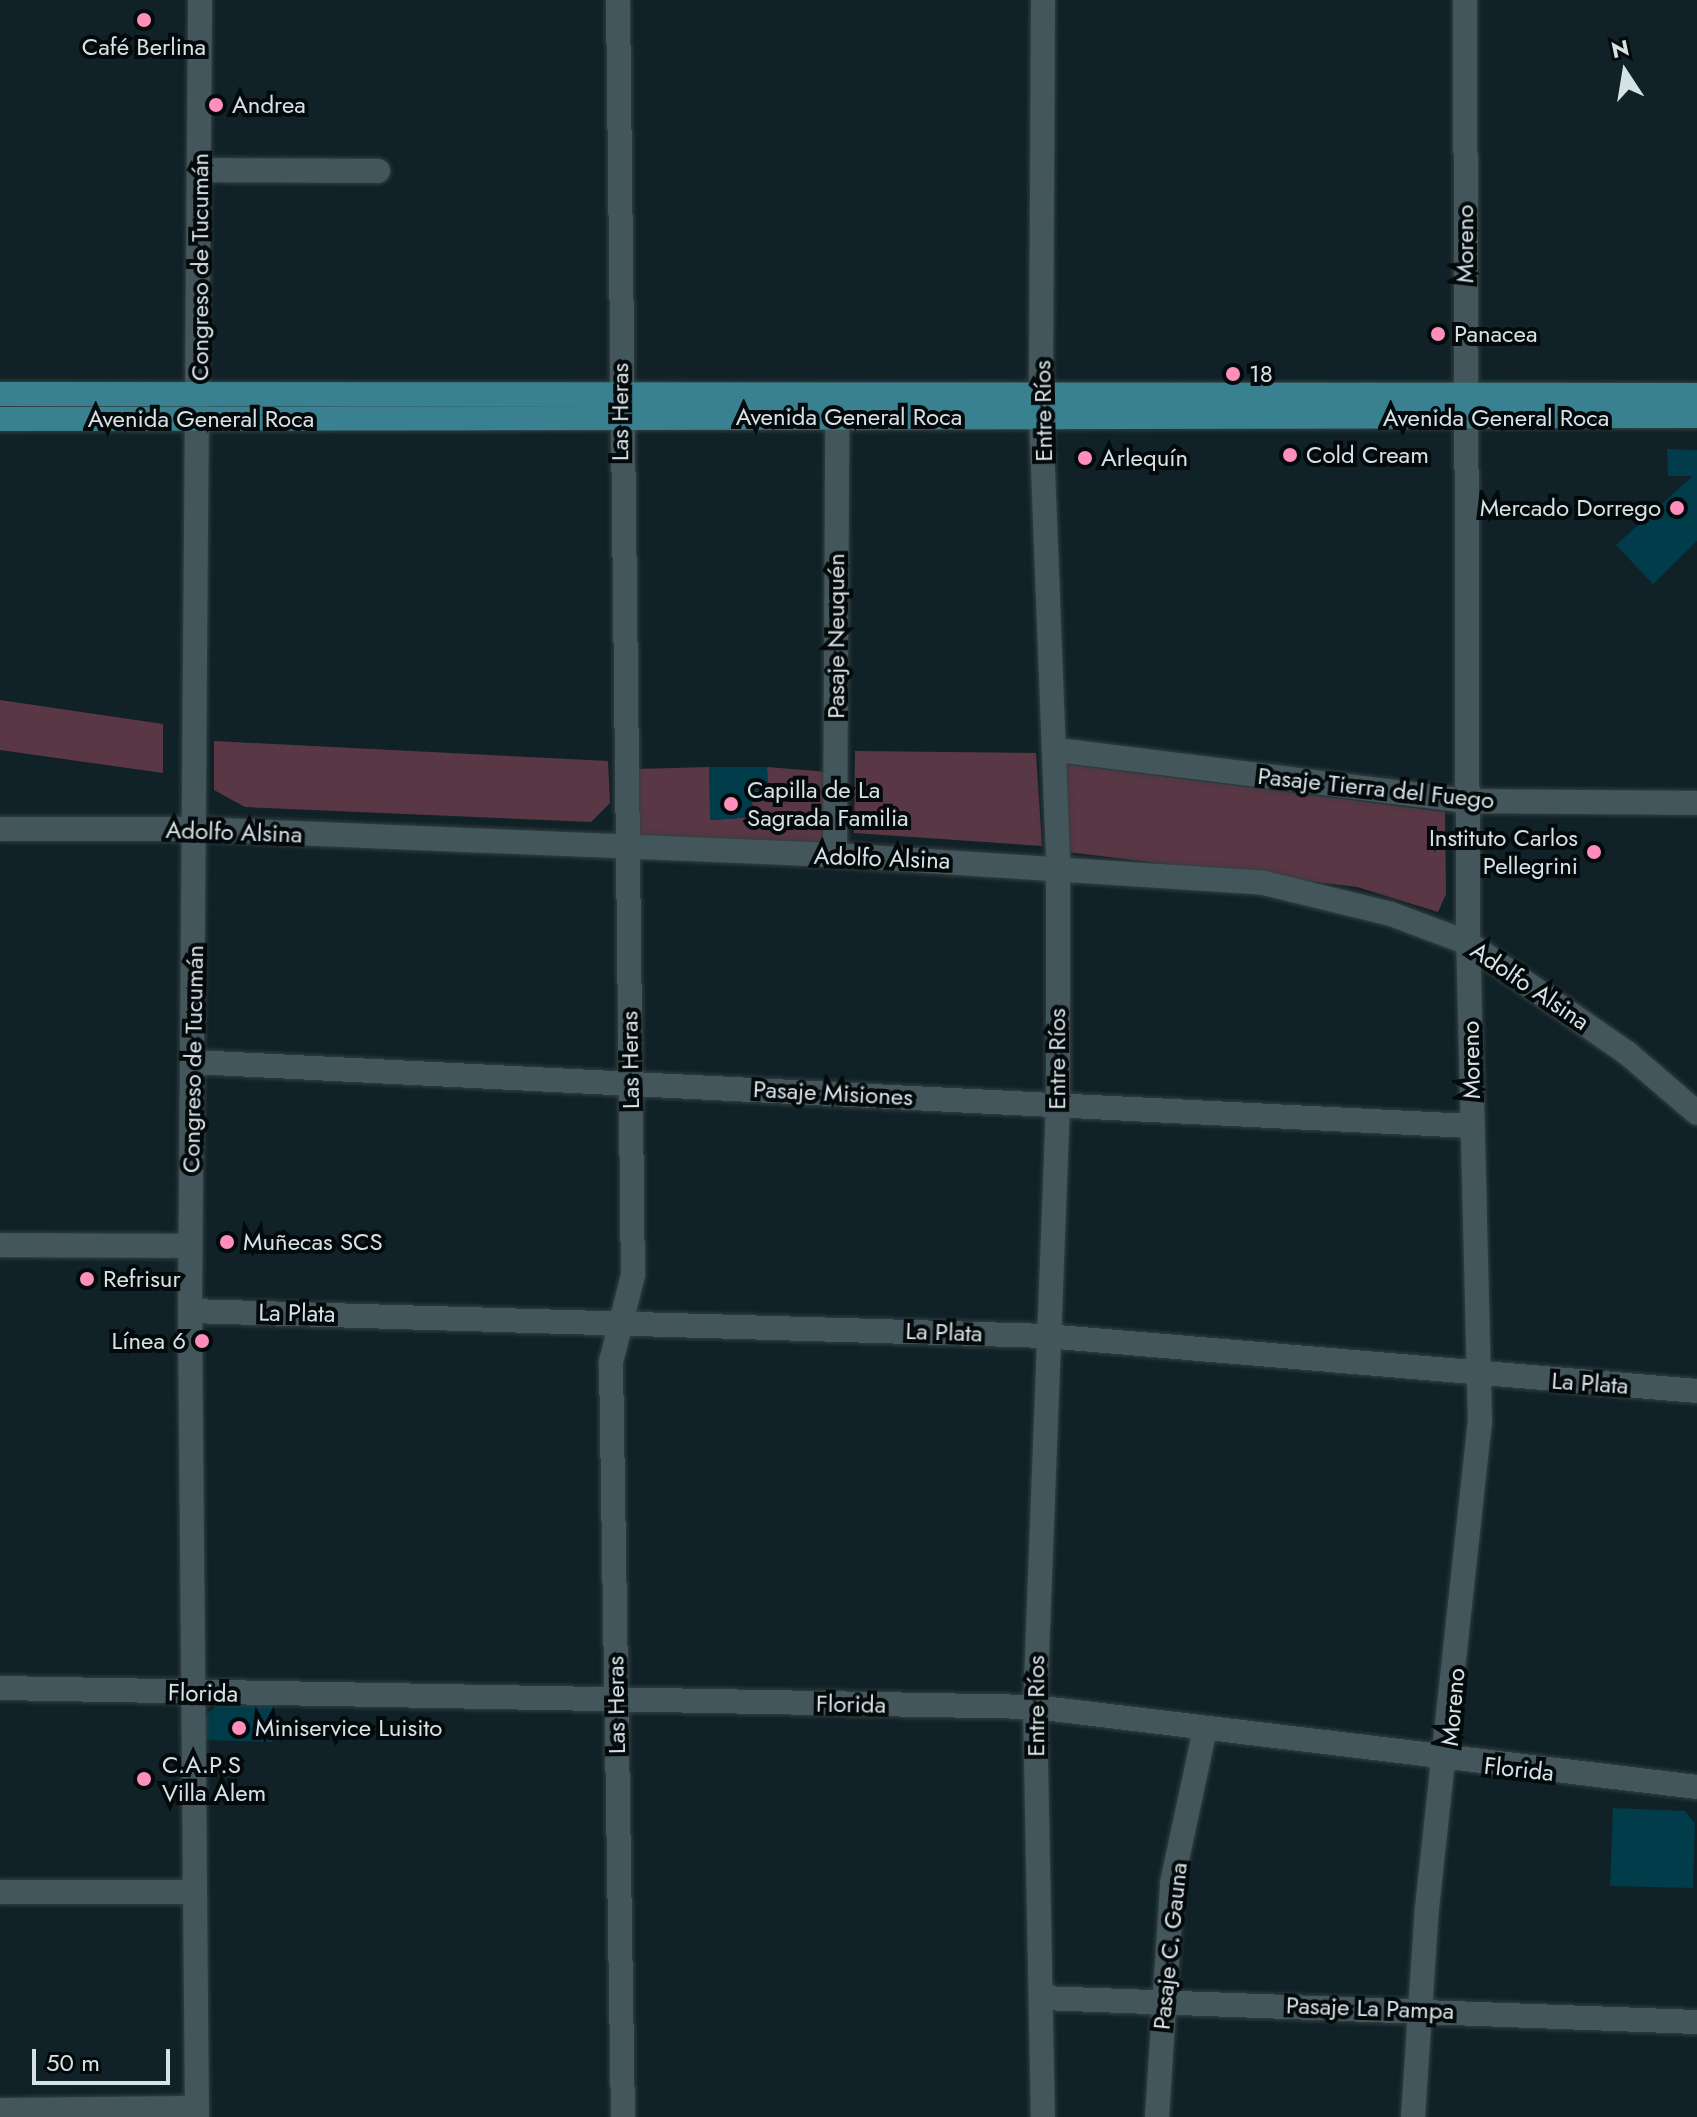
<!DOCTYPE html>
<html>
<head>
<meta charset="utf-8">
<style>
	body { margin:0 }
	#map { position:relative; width:1697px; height:2117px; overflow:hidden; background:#102227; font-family:Jost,sans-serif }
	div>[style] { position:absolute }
	.green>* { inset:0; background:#5a3744 }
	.building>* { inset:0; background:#003c49 }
	.roads { filter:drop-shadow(0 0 2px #343f42) drop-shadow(0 0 2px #343f42) }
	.minor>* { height:24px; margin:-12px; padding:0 12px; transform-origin:12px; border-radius:12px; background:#43565b }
	.major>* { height:24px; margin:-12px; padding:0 12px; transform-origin:12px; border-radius:12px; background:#398191 }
	.dots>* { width:22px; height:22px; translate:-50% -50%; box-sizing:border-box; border:4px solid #040a0c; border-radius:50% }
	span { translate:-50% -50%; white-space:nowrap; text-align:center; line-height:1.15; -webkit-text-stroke:8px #040a0c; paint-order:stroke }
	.poi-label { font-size:24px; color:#d7e2e5 }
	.left { translate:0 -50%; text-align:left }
	.right { translate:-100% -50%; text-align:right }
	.street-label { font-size:24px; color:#d7e2e5 }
	.north { position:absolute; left:1585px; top:32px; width:80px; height:80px; -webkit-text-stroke:6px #040a0c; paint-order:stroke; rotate:348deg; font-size:22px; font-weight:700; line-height:32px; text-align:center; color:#d7e2e5 }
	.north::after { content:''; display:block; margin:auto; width:28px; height:36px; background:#d7e2e5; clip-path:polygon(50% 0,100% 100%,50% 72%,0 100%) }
	.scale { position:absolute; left:32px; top:2049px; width:138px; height:36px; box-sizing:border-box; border:4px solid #d7e2e5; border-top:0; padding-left:10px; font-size:24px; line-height:28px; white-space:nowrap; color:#d7e2e5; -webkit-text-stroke:6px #040a0c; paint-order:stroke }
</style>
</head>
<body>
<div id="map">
	<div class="green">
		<i style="clip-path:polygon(0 700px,163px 724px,163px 773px,0 750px)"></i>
		<i style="clip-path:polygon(214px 741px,608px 761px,610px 803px,591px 822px,245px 807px,214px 790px)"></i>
		<i style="clip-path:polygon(855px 751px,1036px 753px,1042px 846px,854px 833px)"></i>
		<i style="clip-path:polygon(1066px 764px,1445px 812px,1446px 894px,1438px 912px,1357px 887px,1067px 852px)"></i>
		<i style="clip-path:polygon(709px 767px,711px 820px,753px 817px,751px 791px,768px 791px,767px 767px,829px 772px,829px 847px,636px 836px,635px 769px)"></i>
	</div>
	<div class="building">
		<i style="clip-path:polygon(1667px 449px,1697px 450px,1697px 541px,1653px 584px,1616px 545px,1693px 476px,1668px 476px)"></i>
		<i style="clip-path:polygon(709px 767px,767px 767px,768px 791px,751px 791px,754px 817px,710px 820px)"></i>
		<i style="clip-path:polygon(218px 1704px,275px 1705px,272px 1742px,204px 1740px,205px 1716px)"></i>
		<i style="clip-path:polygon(1613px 1808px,1685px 1811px,1695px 1823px,1693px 1888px,1610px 1886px)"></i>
	</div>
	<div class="roads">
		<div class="minor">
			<i style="left:618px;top:0;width:1275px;rotate:89.33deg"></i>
			<i style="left:633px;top:1275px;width:90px;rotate:104.2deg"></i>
			<i style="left:611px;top:1362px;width:755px;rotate:89.09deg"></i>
			<i style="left:1043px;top:0;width:416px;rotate:90.3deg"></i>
			<i style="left:1041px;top:416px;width:449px;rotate:87.8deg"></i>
			<i style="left:1058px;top:865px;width:239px;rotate:90deg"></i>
			<i style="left:1058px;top:1104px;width:603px;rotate:92.18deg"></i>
			<i style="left:1035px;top:1707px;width:410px;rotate:88.9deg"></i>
			<i style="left:200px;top:170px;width:178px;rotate:0.3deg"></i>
			<i style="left:1057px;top:750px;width:413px;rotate:7.1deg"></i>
			<i style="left:1467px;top:801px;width:230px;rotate:0.5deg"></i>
			<i style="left:0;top:829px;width:196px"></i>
			<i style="left:196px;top:829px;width:640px;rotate:2.33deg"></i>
			<i style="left:835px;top:855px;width:430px;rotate:3.7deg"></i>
			<i style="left:1264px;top:883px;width:131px;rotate:13.7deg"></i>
			<i style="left:1391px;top:914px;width:82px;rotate:20.6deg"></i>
			<i style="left:1468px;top:943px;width:193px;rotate:34.7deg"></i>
			<i style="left:1627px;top:1053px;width:92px;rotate:40.6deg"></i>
			<i style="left:835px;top:855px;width:438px;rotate:-89.7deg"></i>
			<i style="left:194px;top:1062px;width:1280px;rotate:2.87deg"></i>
			<i style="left:0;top:1245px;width:190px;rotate:0.3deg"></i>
			<i style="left:190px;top:1311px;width:856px;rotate:1.67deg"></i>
			<i style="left:1046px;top:1336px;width:653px;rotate:4.83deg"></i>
			<i style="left:0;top:1688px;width:1035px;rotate:1.05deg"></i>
			<i style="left:1035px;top:1707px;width:667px;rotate:6.89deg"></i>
			<i style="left:0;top:1892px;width:193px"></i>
			<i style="left:1042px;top:1998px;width:655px;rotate:2.1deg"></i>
			<i style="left:0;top:2110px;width:197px;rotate:-0.6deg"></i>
			<i style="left:197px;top:2117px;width:806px;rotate:-90.5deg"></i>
			<i style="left:190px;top:1311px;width:1311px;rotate:-89.56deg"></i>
			<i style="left:1157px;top:2117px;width:234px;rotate:-86.3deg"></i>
			<i style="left:1172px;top:1883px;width:157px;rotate:-77.9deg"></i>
			<i style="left:1413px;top:2117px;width:209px;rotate:-86.2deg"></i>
			<i style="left:1427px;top:1908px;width:487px;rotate:-83.8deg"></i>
			<i style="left:1480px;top:1424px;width:481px;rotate:-91.4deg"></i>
			<i style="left:1468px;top:943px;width:943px;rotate:-90.18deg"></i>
		</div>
		<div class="major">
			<i style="left:0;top:394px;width:1697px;rotate:0.03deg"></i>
			<i style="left:0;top:419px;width:1697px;rotate:-0.1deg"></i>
		</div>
	</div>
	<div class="dots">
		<i style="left:144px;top:20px;background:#ff8ebb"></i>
		<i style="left:216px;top:105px;background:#ff8ebb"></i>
		<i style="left:1438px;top:334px;background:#ff8ebb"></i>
		<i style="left:1233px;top:374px;background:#ff8ebb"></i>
		<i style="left:1290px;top:455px;background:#ff8ebb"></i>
		<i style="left:1085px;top:458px;background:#ff8ebb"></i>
		<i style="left:1677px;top:508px;background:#ff8ebb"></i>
		<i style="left:731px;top:804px;background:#ff8ebb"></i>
		<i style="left:1594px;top:852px;background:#ff8ebb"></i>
		<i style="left:227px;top:1242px;background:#ff8ebb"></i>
		<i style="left:87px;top:1279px;background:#ff8ebb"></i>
		<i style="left:202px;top:1341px;background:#ff8ebb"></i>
		<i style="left:239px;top:1728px;background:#ff8ebb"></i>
		<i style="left:144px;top:1779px;background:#ff8ebb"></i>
	</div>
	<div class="poi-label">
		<span style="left:144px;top:47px">Café Berlina</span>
		<span class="left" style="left:232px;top:105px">Andrea</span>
		<span class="left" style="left:1454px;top:334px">Panacea</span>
		<span class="left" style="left:1249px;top:374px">18</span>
		<span class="left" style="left:1306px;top:455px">Cold Cream</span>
		<span class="left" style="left:1101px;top:458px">Arlequín</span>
		<span class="right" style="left:1661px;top:508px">Mercado Dorrego</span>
		<span class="left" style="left:747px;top:804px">Capilla de La<br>Sagrada Familia</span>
		<span class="right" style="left:1578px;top:852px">Instituto Carlos<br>Pellegrini</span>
		<span class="left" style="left:243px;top:1242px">Muñecas SCS</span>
		<span class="left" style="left:103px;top:1279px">Refrisur</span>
		<span class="right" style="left:186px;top:1341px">Línea 6</span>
		<span class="left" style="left:255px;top:1728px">Miniservice Luisito</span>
		<span class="left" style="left:162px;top:1779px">C.A.P.S<br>Villa Alem</span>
	</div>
	<div class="street-label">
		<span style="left:1465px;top:244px;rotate:-90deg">Moreno</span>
		<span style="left:200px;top:267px;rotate:-90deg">Congreso de Tucumán</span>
		<span style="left:1043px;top:411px;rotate:-91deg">Entre Ríos</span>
		<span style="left:620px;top:412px;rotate:-90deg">Las Heras</span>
		<span style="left:849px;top:417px">Avenida General Roca</span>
		<span style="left:1496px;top:418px">Avenida General Roca</span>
		<span style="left:201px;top:419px">Avenida General Roca</span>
		<span style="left:836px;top:636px;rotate:-90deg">Pasaje Neuquén</span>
		<span style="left:1376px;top:788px;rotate:6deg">Pasaje Tierra del Fuego</span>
		<span style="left:234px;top:832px;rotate:2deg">Adolfo Alsina</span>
		<span style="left:882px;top:858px;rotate:2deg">Adolfo Alsina</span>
		<span style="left:1530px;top:986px;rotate:34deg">Adolfo Alsina</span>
		<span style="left:193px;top:1059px;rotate:-89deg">Congreso de Tucumán</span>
		<span style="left:1057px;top:1059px;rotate:-90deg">Entre Ríos</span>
		<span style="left:630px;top:1060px;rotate:-91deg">Las Heras</span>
		<span style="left:1471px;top:1060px;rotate:-91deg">Moreno</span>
		<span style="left:833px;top:1093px;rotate:3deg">Pasaje Misiones</span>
		<span style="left:297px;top:1313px;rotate:1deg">La Plata</span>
		<span style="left:944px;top:1332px;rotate:2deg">La Plata</span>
		<span style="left:1590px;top:1383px;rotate:4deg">La Plata</span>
		<span style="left:203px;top:1693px;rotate:1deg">Florida</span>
		<span style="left:851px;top:1704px;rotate:1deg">Florida</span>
		<span style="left:616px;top:1705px;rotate:-91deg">Las Heras</span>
		<span style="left:1036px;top:1706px;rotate:-90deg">Entre Ríos</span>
		<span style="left:1453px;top:1707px;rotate:-85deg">Moreno</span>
		<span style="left:1519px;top:1769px;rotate:6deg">Florida</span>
		<span style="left:1170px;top:1946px;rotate:-84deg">Pasaje C. Gauna</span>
		<span style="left:1370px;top:2008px;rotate:2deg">Pasaje La Pampa</span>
	</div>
	<div class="north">N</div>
	<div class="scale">50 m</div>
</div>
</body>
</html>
